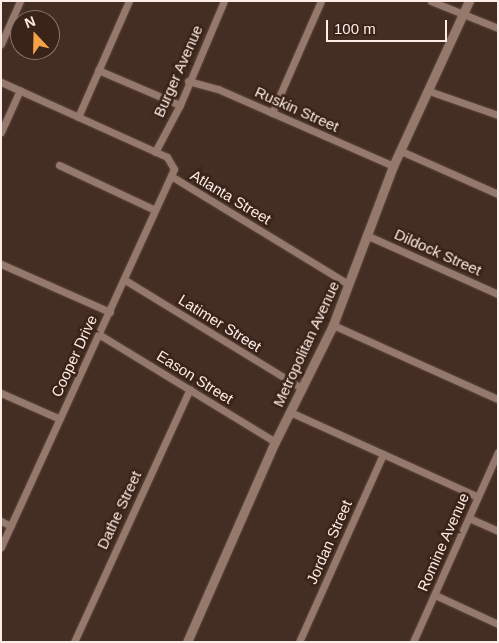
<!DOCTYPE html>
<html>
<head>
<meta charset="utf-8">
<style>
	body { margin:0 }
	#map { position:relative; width:499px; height:643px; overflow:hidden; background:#442d22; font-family:Helvetica,sans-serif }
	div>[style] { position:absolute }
	.roads { filter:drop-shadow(0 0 1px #5d493f) drop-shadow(0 0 1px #5d493f) }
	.minor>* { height:7px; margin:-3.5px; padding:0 3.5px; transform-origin:3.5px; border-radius:3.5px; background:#95796d }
	.tertiary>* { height:9px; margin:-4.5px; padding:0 4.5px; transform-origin:4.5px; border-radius:4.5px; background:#95796d }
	span { translate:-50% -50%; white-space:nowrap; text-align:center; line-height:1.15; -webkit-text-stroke:5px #3a2318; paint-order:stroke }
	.street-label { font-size:15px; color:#fdede6 }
	.frame { position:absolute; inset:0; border:2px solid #fdede6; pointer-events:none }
	.north { position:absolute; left:10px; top:10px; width:50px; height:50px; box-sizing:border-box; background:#3a2318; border:1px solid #88746a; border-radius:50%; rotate:339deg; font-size:14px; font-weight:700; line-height:20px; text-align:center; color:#fdede6 }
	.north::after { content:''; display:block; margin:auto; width:18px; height:22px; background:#f7a248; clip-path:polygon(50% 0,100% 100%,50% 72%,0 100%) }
	.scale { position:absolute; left:326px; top:20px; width:121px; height:22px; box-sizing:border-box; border:2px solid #fdede6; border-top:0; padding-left:6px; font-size:15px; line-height:18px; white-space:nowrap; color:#fdede6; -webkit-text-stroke:4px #3a2318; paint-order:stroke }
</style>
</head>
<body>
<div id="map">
	<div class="roads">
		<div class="minor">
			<i style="left:431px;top:1px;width:72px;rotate:21.9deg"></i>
			<i style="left:1px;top:44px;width:47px;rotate:-66.2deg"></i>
			<i style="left:98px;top:70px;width:89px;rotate:23.1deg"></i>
			<i style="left:188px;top:81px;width:31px;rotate:15deg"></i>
			<i style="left:218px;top:89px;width:191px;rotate:23.7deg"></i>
			<i style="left:1px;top:82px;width:182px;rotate:24.3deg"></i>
			<i style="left:167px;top:157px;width:14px;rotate:60deg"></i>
			<i style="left:174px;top:169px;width:416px;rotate:114.6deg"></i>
			<i style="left:429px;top:91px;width:73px;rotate:19.2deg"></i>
			<i style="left:272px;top:113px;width:122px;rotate:-66.4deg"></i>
			<i style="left:78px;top:117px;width:127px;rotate:-66.3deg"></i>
			<i style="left:1px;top:132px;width:46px;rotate:-65.7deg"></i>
			<i style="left:401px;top:151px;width:106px;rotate:23.9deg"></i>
			<i style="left:155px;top:152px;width:53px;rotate:-62deg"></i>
			<i style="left:180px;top:105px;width:113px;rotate:-67.1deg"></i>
			<i style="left:59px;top:165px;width:106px;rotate:25.1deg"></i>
			<i style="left:171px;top:176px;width:207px;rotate:31.4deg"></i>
			<i style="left:366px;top:235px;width:145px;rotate:24.1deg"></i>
			<i style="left:1px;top:264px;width:119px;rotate:23.8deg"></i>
			<i style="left:125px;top:280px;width:206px;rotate:31.5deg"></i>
			<i style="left:333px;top:325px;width:181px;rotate:24.2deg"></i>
			<i style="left:100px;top:335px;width:205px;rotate:31.4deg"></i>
			<i style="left:1px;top:393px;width:64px;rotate:23.8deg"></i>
			<i style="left:290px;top:412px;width:206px;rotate:24.3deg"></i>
			<i style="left:469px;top:518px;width:32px;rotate:24deg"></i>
			<i style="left:1px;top:521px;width:11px;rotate:27deg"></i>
			<i style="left:435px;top:595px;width:69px;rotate:24.7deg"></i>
			<i style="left:74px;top:642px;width:278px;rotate:-65.4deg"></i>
			<i style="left:299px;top:642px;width:206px;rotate:-65.9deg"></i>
			<i style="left:413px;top:642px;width:208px;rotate:-65.9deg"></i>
		</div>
		<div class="tertiary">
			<i style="left:187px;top:642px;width:219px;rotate:-66.3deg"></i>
			<i style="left:275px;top:442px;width:131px;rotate:-63.6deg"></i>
			<i style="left:333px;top:325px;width:170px;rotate:-69.3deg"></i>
			<i style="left:393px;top:166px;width:182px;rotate:-65.3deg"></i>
		</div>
	</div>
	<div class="street-label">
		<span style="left:178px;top:71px;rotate:-66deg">Burger Avenue</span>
		<span style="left:297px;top:109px;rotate:24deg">Ruskin Street</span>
		<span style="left:231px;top:197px;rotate:31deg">Atlanta Street</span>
		<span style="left:438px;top:252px;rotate:24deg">Dildock Street</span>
		<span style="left:220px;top:323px;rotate:32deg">Latimer Street</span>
		<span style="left:306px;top:344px;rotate:-65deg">Metropolitan Avenue</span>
		<span style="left:74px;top:356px;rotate:-65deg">Cooper Drive</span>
		<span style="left:195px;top:377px;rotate:32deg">Eason Street</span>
		<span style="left:119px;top:510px;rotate:-65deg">Dathe Street</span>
		<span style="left:329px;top:542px;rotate:-66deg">Jordan Street</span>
		<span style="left:443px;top:542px;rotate:-66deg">Romine Avenue</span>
	</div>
	<div class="frame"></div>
	<div class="north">N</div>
	<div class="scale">100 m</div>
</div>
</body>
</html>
